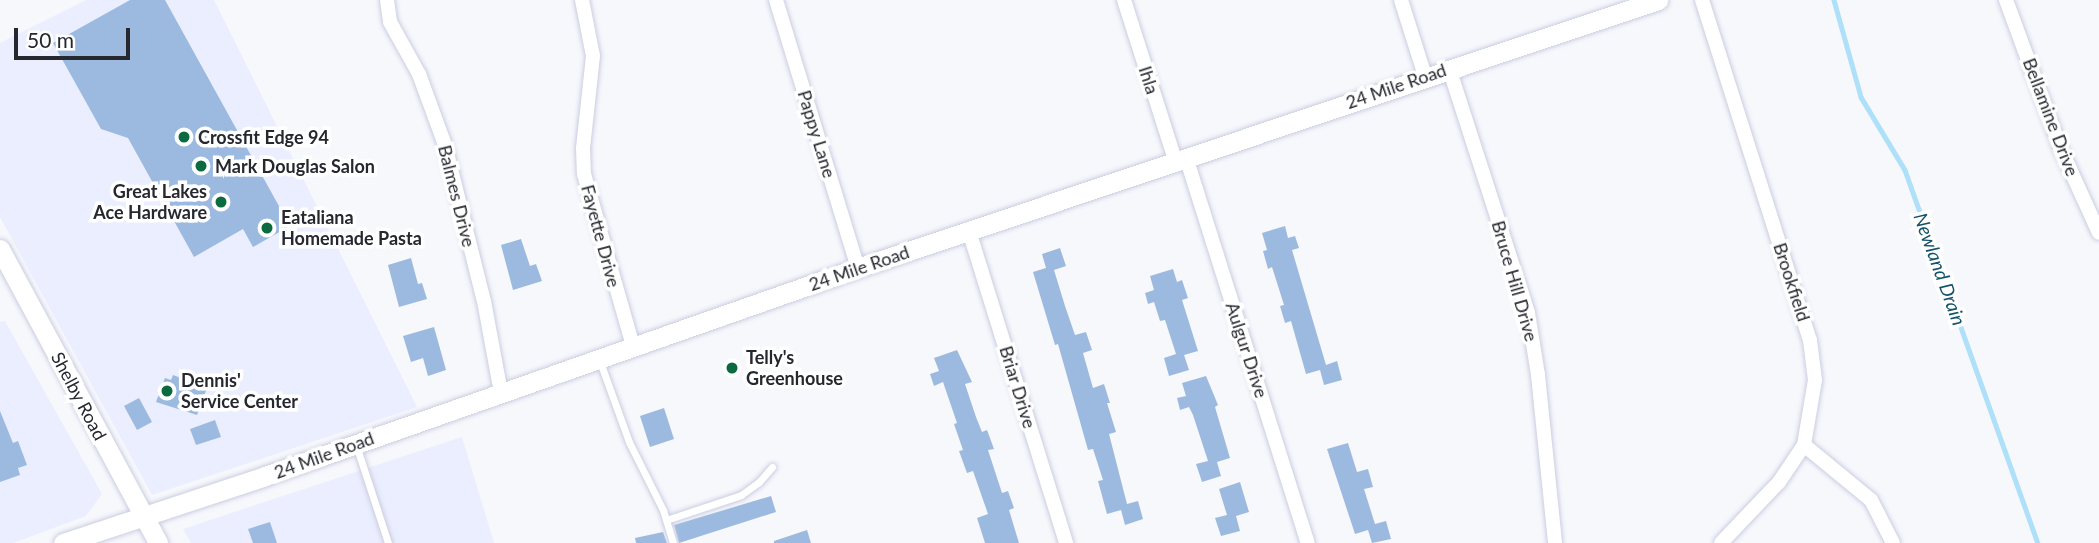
<!DOCTYPE html>
<html>
<head>
<meta charset="utf-8">
<style>
	body { margin:0 }
	#map { position:relative; width:2099px; height:543px; overflow:hidden; background:#f7f8fc; font-family:Lato,sans-serif }
	div>[style] { position:absolute }
	.built>* { inset:0; background:#eaeefe }
	.stream>* { height:4.5px; margin:-2.25px; padding:0 2.25px; transform-origin:2.25px; border-radius:2.25px; background:#aee0f9 }
	.building>* { inset:0; background:#9cbadf }
	.roads { filter:drop-shadow(0 0 2px #cacde1) drop-shadow(0 0 2px #cacde1) }
	.lane>* { height:7px; margin:-3.5px; padding:0 3.5px; transform-origin:3.5px; border-radius:3.5px; background:#fff }
	.street>* { height:14px; margin:-7px; padding:0 7px; transform-origin:7px; border-radius:7px; background:#fff }
	.secondary>* { height:19px; margin:-9.5px; padding:0 9.5px; transform-origin:9.5px; border-radius:9.5px; background:#fff }
	.dots>* { width:19px; height:19px; translate:-50% -50%; box-sizing:border-box; border:4px solid #fff; border-radius:50% }
	span { translate:-50% -50%; white-space:nowrap; text-align:center; line-height:1.15; -webkit-text-stroke:7px #fff; paint-order:stroke }
	.street-label { font-size:18px; color:#26272f }
	.poi-label { font-size:18px; color:#26272f; font-weight:700 }
	.left { translate:0 -50%; text-align:left }
	.right { translate:-100% -50%; text-align:right }
	.water-label { font-size:19px; color:#12526b; font-style:italic }
	.scale { position:absolute; left:14px; top:28px; width:116px; height:32px; box-sizing:border-box; border:4px solid #26272f; border-top:0; padding-left:9px; font-size:21px; line-height:24px; white-space:nowrap; color:#26272f; -webkit-text-stroke:5px #fff; paint-order:stroke }
</style>
</head>
<body>
<div id="map">
	<div class="built">
		<i style="clip-path:polygon(86px 0,214px 0,417px 407px,152px 495px,0 217px,0 43px)"></i>
		<i style="clip-path:polygon(5px 321px,102px 494px,86px 516px,13px 543px,0 543px,0 322px)"></i>
		<i style="clip-path:polygon(462px 437px,494px 543px,191px 543px,183px 529px)"></i>
	</div>
	<div class="stream">
		<i style="left:1834px;top:0;width:101px;rotate:74.4deg"></i>
		<i style="left:1861px;top:97px;width:85px;rotate:58.9deg"></i>
		<i style="left:1905px;top:170px;width:396px;rotate:70.4deg"></i>
	</div>
	<div class="building">
		<i style="clip-path:polygon(130px 0,165px 0,290px 226px,253px 247px,243px 229px,194px 257px,128px 138px,101px 129px,53px 43px)"></i>
		<i style="clip-path:polygon(1285px 226px,1288px 238px,1295px 236px,1299px 248px,1292px 250px,1326px 365px,1337px 361px,1342px 380px,1324px 385px,1320px 370px,1306px 374px,1291px 321px,1285px 323px,1280px 306px,1284px 305px,1272px 267px,1268px 269px,1263px 251px,1267px 250px,1262px 233px)"></i>
		<i style="clip-path:polygon(521px 239px,530px 266px,536px 264px,542px 281px,513px 290px,501px 245px)"></i>
		<i style="clip-path:polygon(1060px 248px,1066px 266px,1054px 270px,1065px 306px,1075px 335px,1086px 332px,1092px 350px,1083px 353px,1093px 388px,1104px 384px,1110px 403px,1107px 403px,1116px 432px,1109px 434px,1127px 504px,1138px 501px,1143px 519px,1125px 525px,1121px 510px,1107px 514px,1098px 481px,1103px 480px,1093px 449px,1088px 450px,1058px 344px,1055px 345px,1033px 272px,1046px 268px,1042px 254px)"></i>
		<i style="clip-path:polygon(411px 258px,418px 284px,422px 283px,427px 299px,399px 307px,388px 265px)"></i>
		<i style="clip-path:polygon(1173px 269px,1177px 282px,1182px 280px,1188px 298px,1182px 300px,1198px 351px,1184px 355px,1189px 370px,1169px 376px,1164px 358px,1176px 354px,1165px 320px,1160px 321px,1154px 302px,1148px 304px,1145px 293px,1154px 290px,1150px 276px)"></i>
		<i style="clip-path:polygon(434px 327px,446px 370px,428px 376px,423px 358px,411px 362px,403px 336px)"></i>
		<i style="clip-path:polygon(957px 350px,972px 382px,965px 384px,976px 417px,982px 432px,987px 430px,994px 449px,988px 450px,1002px 493px,1008px 491px,1014px 508px,1009px 510px,1019px 543px,985px 543px,977px 518px,988px 514px,973px 471px,967px 473px,959px 451px,963px 450px,954px 424px,957px 423px,943px 382px,934px 386px,930px 374px,939px 371px,934px 358px)"></i>
		<i style="clip-path:polygon(173px 375px,207px 388px,197px 415px,156px 402px,165px 378px,171px 380px)"></i>
		<i style="clip-path:polygon(1206px 376px,1218px 405px,1215px 407px,1230px 458px,1217px 462px,1221px 476px,1202px 482px,1196px 464px,1208px 461px,1193px 415px,1189px 407px,1180px 410px,1177px 398px,1186px 396px,1182px 383px)"></i>
		<i style="clip-path:polygon(139px 398px,152px 422px,137px 430px,124px 406px)"></i>
		<i style="clip-path:polygon(664px 408px,674px 439px,650px 447px,640px 416px)"></i>
		<i style="clip-path:polygon(0 411px,13px 443px,18px 441px,27px 465px,18px 468px,20px 475px,0 482px)"></i>
		<i style="clip-path:polygon(215px 420px,221px 437px,196px 445px,190px 429px)"></i>
		<i style="clip-path:polygon(1348px 443px,1357px 472px,1368px 469px,1373px 487px,1364px 489px,1375px 524px,1386px 521px,1391px 539px,1372px 543px,1368px 530px,1355px 534px,1327px 449px)"></i>
		<i style="clip-path:polygon(1240px 482px,1249px 512px,1236px 516px,1240px 531px,1221px 536px,1215px 518px,1227px 515px,1219px 489px)"></i>
		<i style="clip-path:polygon(771px 496px,776px 512px,679px 543px,674px 525px)"></i>
		<i style="clip-path:polygon(270px 522px,277px 543px,253px 543px,248px 529px)"></i>
		<i style="clip-path:polygon(807px 530px,811px 543px,774px 543px,774px 541px)"></i>
		<i style="clip-path:polygon(663px 532px,667px 543px,636px 543px,635px 538px)"></i>
	</div>
	<div class="roads">
		<div class="lane">
			<i style="left:599px;top:359px;width:88px;rotate:70.1deg"></i>
			<i style="left:629px;top:442px;width:76px;rotate:63.4deg"></i>
			<i style="left:663px;top:510px;width:34px;rotate:73deg"></i>
			<i style="left:356px;top:445px;width:103px;rotate:71.9deg"></i>
			<i style="left:666px;top:520px;width:79px;rotate:-18.4deg"></i>
			<i style="left:741px;top:495px;width:22px;rotate:-36deg"></i>
			<i style="left:759px;top:482px;width:20px;rotate:-49deg"></i>
		</div>
		<div class="street">
			<i style="left:387px;top:0;width:22px;rotate:82deg"></i>
			<i style="left:390px;top:22px;width:60px;rotate:60.9deg"></i>
			<i style="left:419px;top:74px;width:76px;rotate:69.9deg"></i>
			<i style="left:445px;top:145px;width:161px;rotate:76deg"></i>
			<i style="left:484px;top:301px;width:94px;rotate:79.5deg"></i>
			<i style="left:582px;top:0;width:57px;rotate:78.9deg"></i>
			<i style="left:593px;top:56px;width:93px;rotate:96.2deg"></i>
			<i style="left:583px;top:148px;width:26px;rotate:88deg"></i>
			<i style="left:584px;top:174px;width:179px;rotate:74.1deg"></i>
			<i style="left:776px;top:0;width:280px;rotate:73deg"></i>
			<i style="left:1124px;top:0;width:168px;rotate:72.3deg"></i>
			<i style="left:1401px;top:0;width:80px;rotate:72.5deg"></i>
			<i style="left:1702px;top:0;width:357px;rotate:72.4deg"></i>
			<i style="left:1810px;top:340px;width:40px;rotate:82.9deg"></i>
			<i style="left:1815px;top:380px;width:66px;rotate:99.6deg"></i>
			<i style="left:1804px;top:445px;width:45px;rotate:124deg"></i>
			<i style="left:1779px;top:482px;width:84px;rotate:133.6deg"></i>
			<i style="left:2006px;top:0;width:157px;rotate:69.8deg"></i>
			<i style="left:2060px;top:147px;width:94px;rotate:65.6deg"></i>
			<i style="left:1449px;top:68px;width:257px;rotate:72.1deg"></i>
			<i style="left:1528px;top:313px;width:63px;rotate:80.8deg"></i>
			<i style="left:1538px;top:375px;width:169px;rotate:84.2deg"></i>
			<i style="left:1186px;top:157px;width:405px;rotate:72.5deg"></i>
			<i style="left:969px;top:231px;width:327px;rotate:72.7deg"></i>
			<i style="left:1804px;top:445px;width:87px;rotate:39.4deg"></i>
			<i style="left:1871px;top:500px;width:48px;rotate:62.9deg"></i>
		</div>
		<div class="secondary">
			<i style="left:0;top:249px;width:334px;rotate:61.7deg"></i>
			<i style="left:63px;top:543px;width:213px;rotate:-18.3deg"></i>
			<i style="left:265px;top:476px;width:628px;rotate:-19.33deg"></i>
			<i style="left:858px;top:268px;width:844px;rotate:-18.52deg"></i>
		</div>
	</div>
	<div class="dots">
		<i style="left:184px;top:137px;background:#0b6a3f"></i>
		<i style="left:201px;top:166px;background:#0b6a3f"></i>
		<i style="left:221px;top:202px;background:#0b6a3f"></i>
		<i style="left:267px;top:228px;background:#0b6a3f"></i>
		<i style="left:732px;top:368px;background:#0b6a3f"></i>
		<i style="left:167px;top:391px;background:#0b6a3f"></i>
	</div>
	<div class="street-label">
		<span style="left:1149px;top:80px;rotate:72deg">Ihla</span>
		<span style="left:1396px;top:86px;rotate:-19deg">24 Mile Road</span>
		<span style="left:2051px;top:117px;rotate:69deg">Bellamine Drive</span>
		<span style="left:817px;top:134px;rotate:73deg">Pappy Lane</span>
		<span style="left:457px;top:196px;rotate:76deg">Balmes Drive</span>
		<span style="left:601px;top:236px;rotate:75deg">Fayette Drive</span>
		<span style="left:859px;top:268px;rotate:-19deg">24 Mile Road</span>
		<span style="left:1515px;top:281px;rotate:74deg">Bruce Hill Drive</span>
		<span style="left:1792px;top:282px;rotate:72deg">Brookfield</span>
		<span style="left:1247px;top:350px;rotate:72deg">Aulgur Drive</span>
		<span style="left:1018px;top:387px;rotate:73deg">Briar Drive</span>
		<span style="left:79px;top:396px;rotate:62deg">Shelby Road</span>
		<span style="left:324px;top:455px;rotate:-20deg">24 Mile Road</span>
	</div>
	<div class="poi-label">
		<span class="left" style="left:198px;top:137px">Crossfit Edge 94</span>
		<span class="left" style="left:215px;top:166px">Mark Douglas Salon</span>
		<span class="right" style="left:207px;top:202px">Great Lakes<br>Ace Hardware</span>
		<span class="left" style="left:281px;top:228px">Eataliana<br>Homemade Pasta</span>
		<span class="left" style="left:746px;top:368px">Telly's<br>Greenhouse</span>
		<span class="left" style="left:181px;top:391px">Dennis'<br>Service Center</span>
	</div>
	<div class="water-label">
		<span style="left:1940px;top:269px;rotate:70deg">Newland Drain</span>
	</div>
	<div class="scale">50 m</div>
</div>
</body>
</html>
